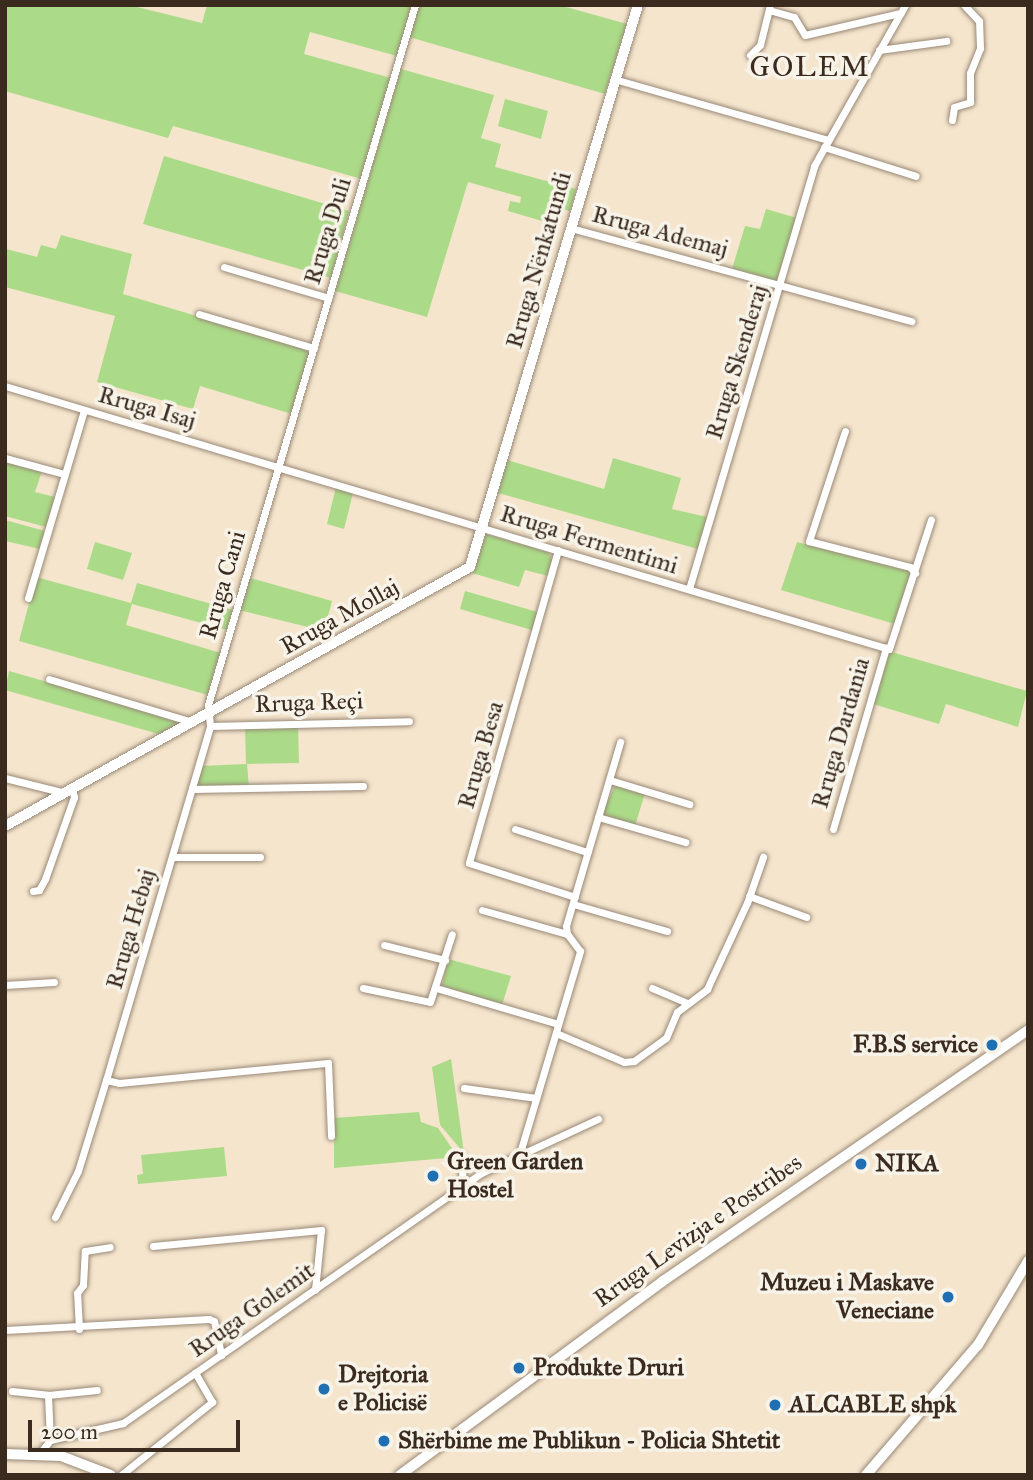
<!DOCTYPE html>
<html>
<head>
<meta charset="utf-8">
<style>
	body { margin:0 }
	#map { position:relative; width:1033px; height:1480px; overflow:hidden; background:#f5e5cd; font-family:"IM FELL Great Primer",serif }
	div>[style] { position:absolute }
	.green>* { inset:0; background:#abdb88 }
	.roads { filter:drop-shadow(0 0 2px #988876) drop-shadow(0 0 2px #988876) }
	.street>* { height:7px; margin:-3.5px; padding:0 3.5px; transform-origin:3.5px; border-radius:3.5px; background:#fff }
	.secondary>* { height:10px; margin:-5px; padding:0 5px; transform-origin:5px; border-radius:5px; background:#fff }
	.dots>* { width:19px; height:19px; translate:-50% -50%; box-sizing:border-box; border:4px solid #f7f3e8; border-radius:50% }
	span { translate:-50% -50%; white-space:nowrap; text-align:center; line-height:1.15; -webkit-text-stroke:7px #f7f3e8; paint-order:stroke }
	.street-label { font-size:24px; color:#3b2a1e }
	.poi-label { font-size:24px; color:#3b2a1e; font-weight:700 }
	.right { translate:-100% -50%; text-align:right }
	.left { translate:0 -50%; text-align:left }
	.quarter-label { font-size:28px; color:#3b2a1e; letter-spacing:2px }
	.frame { position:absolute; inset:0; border:7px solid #3b2a1e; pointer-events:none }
	.scale { position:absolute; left:28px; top:1420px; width:212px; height:32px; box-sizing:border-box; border:4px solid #3b2a1e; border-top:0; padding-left:9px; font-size:21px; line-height:24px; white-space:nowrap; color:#3b2a1e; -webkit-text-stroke:5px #f7f3e8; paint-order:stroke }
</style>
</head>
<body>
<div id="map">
	<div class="green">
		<i style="clip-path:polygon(5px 5px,129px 5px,202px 23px,207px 5px,412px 5px,397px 56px,310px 32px,304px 54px,391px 78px,362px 179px,173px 126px,168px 138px,5px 91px)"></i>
		<i style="clip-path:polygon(419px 5px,559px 5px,627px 24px,605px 94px,409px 37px)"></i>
		<i style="clip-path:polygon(401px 69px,494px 95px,481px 138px,501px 144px,495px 167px,576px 189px,570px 211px,562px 209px,559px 226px,508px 211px,510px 201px,520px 203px,521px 197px,468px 182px,427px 317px,335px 291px)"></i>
		<i style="clip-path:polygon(505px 99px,548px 111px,541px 139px,498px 126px)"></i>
		<i style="clip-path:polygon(164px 156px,349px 211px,331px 278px,143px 224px)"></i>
		<i style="clip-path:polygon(766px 209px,797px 218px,776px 282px,732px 269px,745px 226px,760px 229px)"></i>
		<i style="clip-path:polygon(61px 235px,132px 254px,123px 294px,310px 350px,292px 414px,200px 386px,193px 409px,97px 382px,115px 316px,5px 287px,6px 249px,37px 257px,41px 245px,56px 249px)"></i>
		<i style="clip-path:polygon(613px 458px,681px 478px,672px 509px,707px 517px,698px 549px,498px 493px,507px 460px,604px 489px)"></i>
		<i style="clip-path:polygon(5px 461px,42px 471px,35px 492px,55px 497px,46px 527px,5px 516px)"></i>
		<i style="clip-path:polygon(336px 487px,353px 493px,344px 529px,327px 524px)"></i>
		<i style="clip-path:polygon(5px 520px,45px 531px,40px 549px,5px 541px)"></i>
		<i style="clip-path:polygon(486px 534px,548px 552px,553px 561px,548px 576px,525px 570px,519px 587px,472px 573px)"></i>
		<i style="clip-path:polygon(95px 542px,132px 553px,123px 580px,87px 569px)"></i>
		<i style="clip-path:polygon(797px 542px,912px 572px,898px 625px,781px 590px)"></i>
		<i style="clip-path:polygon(36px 577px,131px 603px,137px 583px,233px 610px,227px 630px,132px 604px,126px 625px,221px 653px,208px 695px,19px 641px)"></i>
		<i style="clip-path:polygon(250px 578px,332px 601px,324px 631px,239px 610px)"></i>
		<i style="clip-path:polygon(465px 591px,541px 613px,535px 631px,460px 609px)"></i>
		<i style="clip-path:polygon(888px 651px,1027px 691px,1018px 727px,946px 704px,939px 724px,873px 704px)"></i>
		<i style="clip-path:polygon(9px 671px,181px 720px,182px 722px,162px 735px,5px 690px)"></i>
		<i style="clip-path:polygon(298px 725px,299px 763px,247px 764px,249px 787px,201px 789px,195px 785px,200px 766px,246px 764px,245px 727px)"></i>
		<i style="clip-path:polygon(616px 784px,645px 793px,635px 826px,601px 815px)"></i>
		<i style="clip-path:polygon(448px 959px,511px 976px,502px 1005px,442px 986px)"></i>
		<i style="clip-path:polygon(451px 1059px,464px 1153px,440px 1125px,432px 1067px)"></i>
		<i style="clip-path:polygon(419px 1112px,421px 1122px,438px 1128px,458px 1157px,334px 1168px,334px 1118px)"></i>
		<i style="clip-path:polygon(224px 1147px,227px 1176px,138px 1184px,137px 1175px,143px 1174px,141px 1155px)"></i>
	</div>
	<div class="roads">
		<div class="street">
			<i style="left:769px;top:10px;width:26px;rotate:16deg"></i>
			<i style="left:794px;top:17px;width:21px;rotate:59deg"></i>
			<i style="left:805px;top:35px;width:98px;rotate:-13deg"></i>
			<i style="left:879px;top:50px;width:68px;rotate:-7.7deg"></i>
			<i style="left:750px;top:55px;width:14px;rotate:-45deg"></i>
			<i style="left:760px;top:45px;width:41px;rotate:-76deg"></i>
			<i style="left:614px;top:79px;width:223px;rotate:15.9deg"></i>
			<i style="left:952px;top:120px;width:13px;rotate:-81deg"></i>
			<i style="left:954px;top:107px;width:17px;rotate:-17deg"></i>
			<i style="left:970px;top:102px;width:29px;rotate:-90deg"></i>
			<i style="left:970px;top:73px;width:27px;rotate:-68deg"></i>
			<i style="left:980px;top:48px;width:27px;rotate:-92deg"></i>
			<i style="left:979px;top:21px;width:22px;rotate:-133deg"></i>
			<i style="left:824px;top:147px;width:96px;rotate:17.5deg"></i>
			<i style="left:571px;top:228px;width:353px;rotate:15.3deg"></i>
			<i style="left:224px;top:267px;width:109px;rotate:16.4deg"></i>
			<i style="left:199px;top:314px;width:120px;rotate:16.5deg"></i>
			<i style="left:5px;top:386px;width:922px;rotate:16.57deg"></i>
			<i style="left:889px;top:649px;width:136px;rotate:-72deg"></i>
			<i style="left:845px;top:431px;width:116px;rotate:108.1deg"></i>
			<i style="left:809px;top:541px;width:104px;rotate:14.4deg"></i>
			<i style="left:910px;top:567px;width:8px;rotate:50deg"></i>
			<i style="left:5px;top:458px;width:61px;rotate:15.2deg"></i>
			<i style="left:558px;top:550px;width:325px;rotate:105.9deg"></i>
			<i style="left:469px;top:863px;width:111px;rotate:17.8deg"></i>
			<i style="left:689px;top:589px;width:441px;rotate:-73.5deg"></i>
			<i style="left:814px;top:166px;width:185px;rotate:-60.5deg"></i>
			<i style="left:28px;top:598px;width:196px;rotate:-73.4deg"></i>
			<i style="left:49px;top:679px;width:149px;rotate:16.7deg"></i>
			<i style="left:210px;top:726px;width:199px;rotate:-1.4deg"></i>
			<i style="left:5px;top:778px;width:62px;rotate:14deg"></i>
			<i style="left:610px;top:780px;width:83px;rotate:16.9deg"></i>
			<i style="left:192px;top:789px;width:171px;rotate:-1deg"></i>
			<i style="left:598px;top:817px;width:91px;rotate:16deg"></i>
			<i style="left:515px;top:829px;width:76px;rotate:17.7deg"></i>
			<i style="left:833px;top:829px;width:189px;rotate:-73.7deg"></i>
			<i style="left:172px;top:857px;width:88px"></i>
			<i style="left:33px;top:891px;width:6px;rotate:-9deg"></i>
			<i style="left:39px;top:890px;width:13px;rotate:-61deg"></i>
			<i style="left:45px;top:879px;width:87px;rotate:-70.5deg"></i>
			<i style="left:74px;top:797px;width:8px;rotate:-104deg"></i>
			<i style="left:749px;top:896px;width:61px;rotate:20.2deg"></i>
			<i style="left:573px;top:904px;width:98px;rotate:16deg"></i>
			<i style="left:482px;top:910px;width:88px;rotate:15.8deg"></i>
			<i style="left:384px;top:945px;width:63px;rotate:13.8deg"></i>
			<i style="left:5px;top:985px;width:49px;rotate:-3.5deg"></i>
			<i style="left:363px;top:988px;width:68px;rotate:11.8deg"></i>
			<i style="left:430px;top:1002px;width:71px;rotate:-72.1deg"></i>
			<i style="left:436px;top:988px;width:127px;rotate:16.4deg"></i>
			<i style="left:652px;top:988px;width:38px;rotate:23deg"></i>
			<i style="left:556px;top:1033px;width:74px;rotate:23.1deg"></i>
			<i style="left:624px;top:1062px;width:10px;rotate:-6deg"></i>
			<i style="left:634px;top:1061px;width:39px;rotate:-36deg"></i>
			<i style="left:666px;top:1038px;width:28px;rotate:-67deg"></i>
			<i style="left:677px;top:1012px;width:38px;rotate:-37deg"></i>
			<i style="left:707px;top:989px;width:95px;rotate:-65.1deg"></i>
			<i style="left:747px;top:903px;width:49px;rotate:-70.8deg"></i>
			<i style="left:106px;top:1080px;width:13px;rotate:13deg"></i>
			<i style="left:119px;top:1083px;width:210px;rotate:-5.5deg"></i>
			<i style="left:328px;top:1063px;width:73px;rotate:87.6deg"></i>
			<i style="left:464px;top:1088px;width:73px;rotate:7.9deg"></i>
			<i style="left:461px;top:1156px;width:30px;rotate:86deg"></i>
			<i style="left:519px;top:1156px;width:214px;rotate:-73.4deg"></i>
			<i style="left:580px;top:951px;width:21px;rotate:-127deg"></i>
			<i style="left:567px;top:934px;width:8px;rotate:-97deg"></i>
			<i style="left:566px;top:926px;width:192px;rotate:-73.6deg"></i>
			<i style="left:55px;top:1217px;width:51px;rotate:-63.4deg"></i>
			<i style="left:78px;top:1171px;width:95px;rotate:-72.9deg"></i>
			<i style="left:106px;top:1080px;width:369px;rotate:-73.6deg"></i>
			<i style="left:210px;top:726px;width:21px;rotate:-95deg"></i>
			<i style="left:208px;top:705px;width:730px;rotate:-73.53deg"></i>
			<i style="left:153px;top:1246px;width:169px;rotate:-5.4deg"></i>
			<i style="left:321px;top:1230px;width:60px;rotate:95.7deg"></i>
			<i style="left:79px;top:1329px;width:36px;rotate:-93deg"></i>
			<i style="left:77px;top:1293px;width:10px;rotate:-53deg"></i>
			<i style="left:83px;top:1285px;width:34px;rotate:-87deg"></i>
			<i style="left:85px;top:1251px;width:25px;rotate:-9deg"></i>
			<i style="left:5px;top:1330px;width:204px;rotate:-3.1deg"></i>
			<i style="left:209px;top:1319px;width:5px;rotate:22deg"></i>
			<i style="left:214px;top:1321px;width:35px;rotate:78deg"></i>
			<i style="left:12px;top:1391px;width:36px;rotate:6deg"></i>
			<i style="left:48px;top:1395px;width:49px;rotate:-5.8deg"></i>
			<i style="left:48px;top:1395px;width:45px;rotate:87.5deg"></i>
			<i style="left:40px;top:1453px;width:16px;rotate:-52deg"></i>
			<i style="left:50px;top:1440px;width:75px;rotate:-13.1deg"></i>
			<i style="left:123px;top:1423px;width:437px;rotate:-34.9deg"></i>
			<i style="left:481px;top:1173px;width:129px;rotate:-24.8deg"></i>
			<i style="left:121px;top:1475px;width:117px;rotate:-38.7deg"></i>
			<i style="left:212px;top:1402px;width:34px;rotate:-120deg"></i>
		</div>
		<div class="secondary">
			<i style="left:5px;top:826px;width:532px;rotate:-29.12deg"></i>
			<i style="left:470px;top:567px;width:587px;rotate:-73.36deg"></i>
			<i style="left:5px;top:1454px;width:56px;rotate:2deg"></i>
			<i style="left:61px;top:1456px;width:53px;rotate:20.8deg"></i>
			<i style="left:400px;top:1475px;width:327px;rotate:-36.4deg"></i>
			<i style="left:663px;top:1281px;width:443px;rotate:-34.5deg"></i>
			<i style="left:866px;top:1475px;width:172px;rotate:-49.3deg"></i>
			<i style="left:978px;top:1345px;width:98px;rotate:-59.2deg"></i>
		</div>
	</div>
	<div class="dots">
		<i style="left:992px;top:1045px;background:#1f6fb2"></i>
		<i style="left:861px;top:1164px;background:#1f6fb2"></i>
		<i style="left:433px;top:1176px;background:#1f6fb2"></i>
		<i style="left:948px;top:1297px;background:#1f6fb2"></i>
		<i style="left:519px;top:1368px;background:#1f6fb2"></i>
		<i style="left:324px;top:1389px;background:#1f6fb2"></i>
		<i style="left:775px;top:1405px;background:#1f6fb2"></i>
		<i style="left:384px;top:1441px;background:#1f6fb2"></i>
	</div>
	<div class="street-label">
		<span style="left:328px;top:231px;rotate:-73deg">Rruga Duli</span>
		<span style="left:660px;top:232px;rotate:15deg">Rruga Ademaj</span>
		<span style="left:539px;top:260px;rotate:-74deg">Rruga Nënkatundi</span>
		<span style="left:737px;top:362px;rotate:-73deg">Rruga Skenderaj</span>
		<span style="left:147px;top:408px;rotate:16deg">Rruga Isaj</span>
		<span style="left:589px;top:540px;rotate:17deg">Rruga Fermentimi</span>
		<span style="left:223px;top:585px;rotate:-74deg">Rruga Cani</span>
		<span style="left:340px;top:617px;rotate:-29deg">Rruga Mollaj</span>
		<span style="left:309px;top:703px;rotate:-2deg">Rruga Reçi</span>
		<span style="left:841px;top:733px;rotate:-74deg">Rruga Dardania</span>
		<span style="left:481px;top:755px;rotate:-74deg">Rruga Besa</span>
		<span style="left:131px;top:929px;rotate:-74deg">Rruga Hebaj</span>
		<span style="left:698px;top:1231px;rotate:-35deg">Rruga Levizja e Postribes</span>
		<span style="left:252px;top:1310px;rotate:-35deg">Rruga Golemit</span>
	</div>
	<div class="poi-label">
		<span class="right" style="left:978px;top:1045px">F.B.S service</span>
		<span class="left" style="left:447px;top:1176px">Green Garden<br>Hostel</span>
		<span class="left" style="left:875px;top:1164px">NIKA</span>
		<span class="right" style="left:934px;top:1297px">Muzeu i Maskave<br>Veneciane</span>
		<span class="left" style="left:533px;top:1368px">Produkte Druri</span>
		<span class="left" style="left:338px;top:1389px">Drejtoria<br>e Policisë</span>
		<span class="left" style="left:789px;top:1405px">ALCABLE shpk</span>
		<span class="left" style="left:398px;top:1441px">Shërbime me Publikun - Policia Shtetit</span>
	</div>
	<div class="quarter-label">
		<span style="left:810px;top:67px">GOLEM</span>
	</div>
	<div class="frame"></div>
	<div class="scale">200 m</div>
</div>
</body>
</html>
